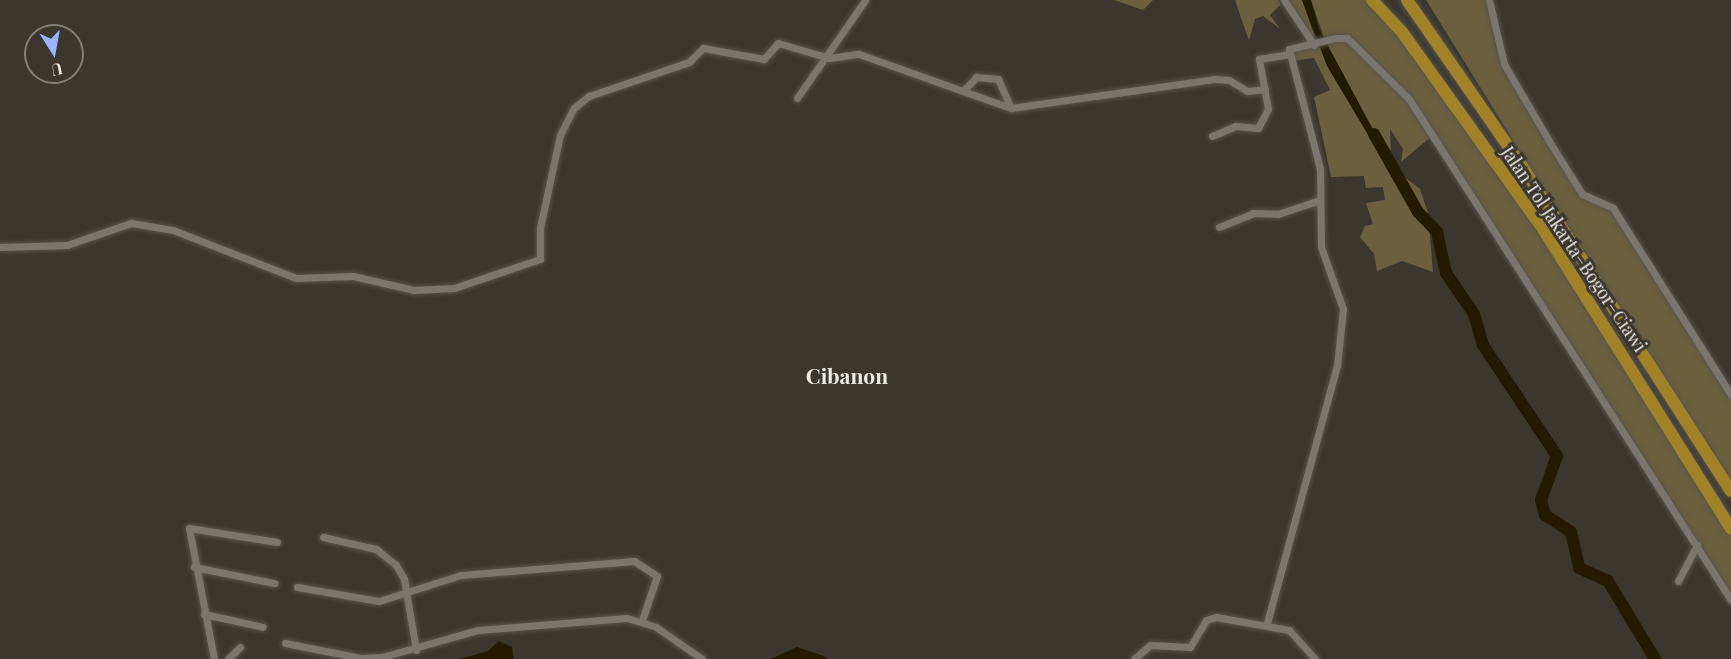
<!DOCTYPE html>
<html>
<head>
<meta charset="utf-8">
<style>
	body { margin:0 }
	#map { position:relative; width:1731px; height:659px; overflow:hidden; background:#3b372f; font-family:"Playfair Display",serif }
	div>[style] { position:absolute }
	.green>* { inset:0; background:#6c5f3e }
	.water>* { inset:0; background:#241a00 }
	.river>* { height:12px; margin:-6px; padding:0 6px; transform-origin:6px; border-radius:6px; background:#241a00 }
	.roads { filter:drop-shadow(0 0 2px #57544d) drop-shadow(0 0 2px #57544d) }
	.street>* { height:7px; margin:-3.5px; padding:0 3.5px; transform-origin:3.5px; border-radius:3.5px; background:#7a766d }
	.highway>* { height:12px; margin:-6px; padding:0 6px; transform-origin:6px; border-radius:6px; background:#a18228 }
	span { translate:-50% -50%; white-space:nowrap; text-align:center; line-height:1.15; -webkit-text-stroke:6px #3b372f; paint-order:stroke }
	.street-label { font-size:18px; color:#edebe6 }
	.quarter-label { font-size:21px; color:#edebe6; font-weight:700 }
	.north { position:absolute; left:24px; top:24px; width:60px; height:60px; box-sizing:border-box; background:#3b372f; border:2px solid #827f78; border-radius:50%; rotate:169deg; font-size:16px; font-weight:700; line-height:24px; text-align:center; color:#edebe6 }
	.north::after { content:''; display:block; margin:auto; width:21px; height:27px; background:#9bb4fd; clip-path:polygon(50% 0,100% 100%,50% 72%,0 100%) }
</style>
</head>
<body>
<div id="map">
	<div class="green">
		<i style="clip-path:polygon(1114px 0,1153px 0,1143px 10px)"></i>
		<i style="clip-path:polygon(1235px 0,1278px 0,1281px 4px,1270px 15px,1280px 29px,1263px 16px,1255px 19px,1249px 41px)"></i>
		<i style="clip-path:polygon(1284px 0,1302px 0,1318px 46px,1326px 43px,1311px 0,1372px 0,1475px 134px,1731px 525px,1731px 597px,1433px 135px,1401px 162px,1403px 149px,1390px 129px,1391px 156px,1402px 175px,1420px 189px,1428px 213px,1433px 272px,1402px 261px,1377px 271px,1374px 254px,1360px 237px,1365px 226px,1373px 224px,1366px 203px,1385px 200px,1383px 187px,1366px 188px,1364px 176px,1331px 177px,1314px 97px,1330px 90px,1314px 58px,1292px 61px,1293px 47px,1312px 48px)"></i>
		<i style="clip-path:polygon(1426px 0,1489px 0,1501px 56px,1582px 194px,1613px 208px,1731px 391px,1731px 491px)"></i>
	</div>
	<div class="water">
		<i style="clip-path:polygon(1302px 0,1311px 0,1319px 29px,1383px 148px,1377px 150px,1327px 66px)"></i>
		<i style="clip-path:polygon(499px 641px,512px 647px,514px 659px,460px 659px,488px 651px)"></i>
		<i style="clip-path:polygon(797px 647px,824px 656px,828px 659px,771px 659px)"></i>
	</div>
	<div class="river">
		<i style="left:1374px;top:134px;width:90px;rotate:60.6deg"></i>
		<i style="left:1418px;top:212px;width:28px;rotate:46deg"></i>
		<i style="left:1437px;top:232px;width:42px;rotate:77.6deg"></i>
		<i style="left:1446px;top:273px;width:50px;rotate:55.7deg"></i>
		<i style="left:1474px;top:314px;width:32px;rotate:74deg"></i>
		<i style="left:1483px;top:345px;width:133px;rotate:56.3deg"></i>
		<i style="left:1557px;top:456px;width:47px;rotate:110deg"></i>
		<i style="left:1541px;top:500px;width:16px;rotate:75deg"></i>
		<i style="left:1545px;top:515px;width:31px;rotate:33deg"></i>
		<i style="left:1571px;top:532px;width:37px;rotate:77deg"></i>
		<i style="left:1579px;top:568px;width:32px;rotate:24deg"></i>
		<i style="left:1608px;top:581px;width:91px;rotate:58.9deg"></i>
	</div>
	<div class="roads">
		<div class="street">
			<i style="left:1284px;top:0;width:54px;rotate:56.3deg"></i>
			<i style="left:1489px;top:0;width:66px;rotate:76.8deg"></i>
			<i style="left:1504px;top:64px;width:89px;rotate:59.7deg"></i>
			<i style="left:1549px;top:141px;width:62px;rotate:58.1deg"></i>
			<i style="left:1582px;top:194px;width:34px;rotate:24deg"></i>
			<i style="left:1613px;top:208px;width:221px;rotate:57.7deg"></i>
			<i style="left:964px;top:90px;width:18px;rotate:-47deg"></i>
			<i style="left:976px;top:77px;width:22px;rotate:5deg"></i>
			<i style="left:998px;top:79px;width:32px;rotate:66deg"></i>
			<i style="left:797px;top:98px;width:119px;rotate:-55.2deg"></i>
			<i style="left:1212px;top:136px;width:25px;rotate:-23deg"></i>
			<i style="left:1235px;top:126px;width:23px;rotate:5deg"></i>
			<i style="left:1258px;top:128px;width:21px;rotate:-62deg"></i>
			<i style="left:1268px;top:109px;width:51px;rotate:-100.2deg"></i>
			<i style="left:1259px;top:59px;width:30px;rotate:-9deg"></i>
			<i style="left:1219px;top:227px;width:37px;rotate:-22deg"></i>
			<i style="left:1253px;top:213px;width:25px;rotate:2deg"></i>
			<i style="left:1278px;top:214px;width:44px;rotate:-18.4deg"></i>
			<i style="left:0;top:247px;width:67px;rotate:-1.7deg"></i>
			<i style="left:67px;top:245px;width:68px;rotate:-19deg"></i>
			<i style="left:131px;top:223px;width:43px;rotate:9.5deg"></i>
			<i style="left:173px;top:230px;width:132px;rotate:21.3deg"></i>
			<i style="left:296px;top:278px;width:57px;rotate:-2deg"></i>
			<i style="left:353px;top:276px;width:63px;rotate:12.9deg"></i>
			<i style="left:414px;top:290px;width:40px;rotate:-2.9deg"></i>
			<i style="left:454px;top:288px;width:91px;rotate:-18.6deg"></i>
			<i style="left:540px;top:259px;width:31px;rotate:-90deg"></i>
			<i style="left:540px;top:228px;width:95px;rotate:-77.9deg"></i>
			<i style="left:560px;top:135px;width:30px;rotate:-63deg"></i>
			<i style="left:574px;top:108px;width:19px;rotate:-39deg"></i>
			<i style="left:589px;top:96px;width:106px;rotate:-18.8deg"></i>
			<i style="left:689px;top:62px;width:20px;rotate:-45deg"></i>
			<i style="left:703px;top:48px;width:62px;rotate:10.2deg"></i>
			<i style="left:764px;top:59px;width:21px;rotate:-49deg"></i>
			<i style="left:778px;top:43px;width:53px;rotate:16.4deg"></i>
			<i style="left:829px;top:58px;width:30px;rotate:-8deg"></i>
			<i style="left:859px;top:54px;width:161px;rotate:19.6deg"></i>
			<i style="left:1011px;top:108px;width:205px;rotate:-8.1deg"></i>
			<i style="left:1214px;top:79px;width:15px;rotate:4deg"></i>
			<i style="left:1229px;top:80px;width:21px;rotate:31deg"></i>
			<i style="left:1247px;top:91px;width:18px;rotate:-6deg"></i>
			<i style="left:323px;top:537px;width:54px;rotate:12.8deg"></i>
			<i style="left:376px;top:549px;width:26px;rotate:39deg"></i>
			<i style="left:396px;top:565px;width:16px;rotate:60deg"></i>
			<i style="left:404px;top:579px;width:72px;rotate:80.4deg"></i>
			<i style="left:194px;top:567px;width:82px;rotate:11.3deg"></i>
			<i style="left:1678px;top:581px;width:41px;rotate:-62.2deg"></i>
			<i style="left:297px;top:587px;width:83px;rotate:9.7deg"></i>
			<i style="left:379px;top:601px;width:86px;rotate:-17.6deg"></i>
			<i style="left:461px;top:575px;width:174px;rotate:-4.6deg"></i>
			<i style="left:634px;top:561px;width:27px;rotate:33deg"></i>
			<i style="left:657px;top:576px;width:46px;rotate:108.8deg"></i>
			<i style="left:204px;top:614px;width:60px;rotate:12.4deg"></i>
			<i style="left:1267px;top:623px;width:266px;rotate:-74.8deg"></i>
			<i style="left:1337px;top:366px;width:57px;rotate:-84deg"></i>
			<i style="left:1343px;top:309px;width:66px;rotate:-109.5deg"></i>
			<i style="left:1321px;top:247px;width:78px;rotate:-90.7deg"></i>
			<i style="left:1320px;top:169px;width:124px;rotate:-104.5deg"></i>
			<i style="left:1289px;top:49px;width:47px;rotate:-13.4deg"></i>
			<i style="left:1335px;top:38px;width:12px"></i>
			<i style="left:1347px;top:38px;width:87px;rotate:44.5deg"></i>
			<i style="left:1409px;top:99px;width:596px;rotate:57.27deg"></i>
			<i style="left:285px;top:643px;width:77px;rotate:11.2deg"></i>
			<i style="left:361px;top:658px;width:21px;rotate:-3deg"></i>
			<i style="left:382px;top:657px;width:100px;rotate:-15.7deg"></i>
			<i style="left:478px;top:630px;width:149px;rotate:-4.6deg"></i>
			<i style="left:627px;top:618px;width:30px;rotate:17deg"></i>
			<i style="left:656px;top:627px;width:56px;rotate:34.8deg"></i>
			<i style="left:214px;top:659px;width:133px;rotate:-100.8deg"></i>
			<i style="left:189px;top:528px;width:89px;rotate:9deg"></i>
			<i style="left:228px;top:659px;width:17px;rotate:-45deg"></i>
			<i style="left:1134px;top:659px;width:21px;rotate:-41deg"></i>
			<i style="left:1150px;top:645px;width:40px;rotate:2.9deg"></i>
			<i style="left:1190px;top:647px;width:31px;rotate:-59deg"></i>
			<i style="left:1206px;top:620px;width:10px;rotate:-17deg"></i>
			<i style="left:1216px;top:617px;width:74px;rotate:10.1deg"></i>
			<i style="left:1289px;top:630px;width:39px;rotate:48deg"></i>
		</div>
		<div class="highway">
			<i style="left:1372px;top:0;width:44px;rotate:46.8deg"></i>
			<i style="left:1402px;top:32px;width:242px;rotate:54.4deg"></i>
			<i style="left:1543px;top:229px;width:354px;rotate:57.9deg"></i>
			<i style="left:1407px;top:0;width:202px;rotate:55.3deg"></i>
			<i style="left:1522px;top:166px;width:386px;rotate:57.3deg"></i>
		</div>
	</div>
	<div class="street-label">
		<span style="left:1574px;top:249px;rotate:56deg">Jalan Tol Jakarta–Bogor–Ciawi</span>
	</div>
	<div class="quarter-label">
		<span style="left:847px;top:375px">Cibanon</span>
	</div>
	<div class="north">U</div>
</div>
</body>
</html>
